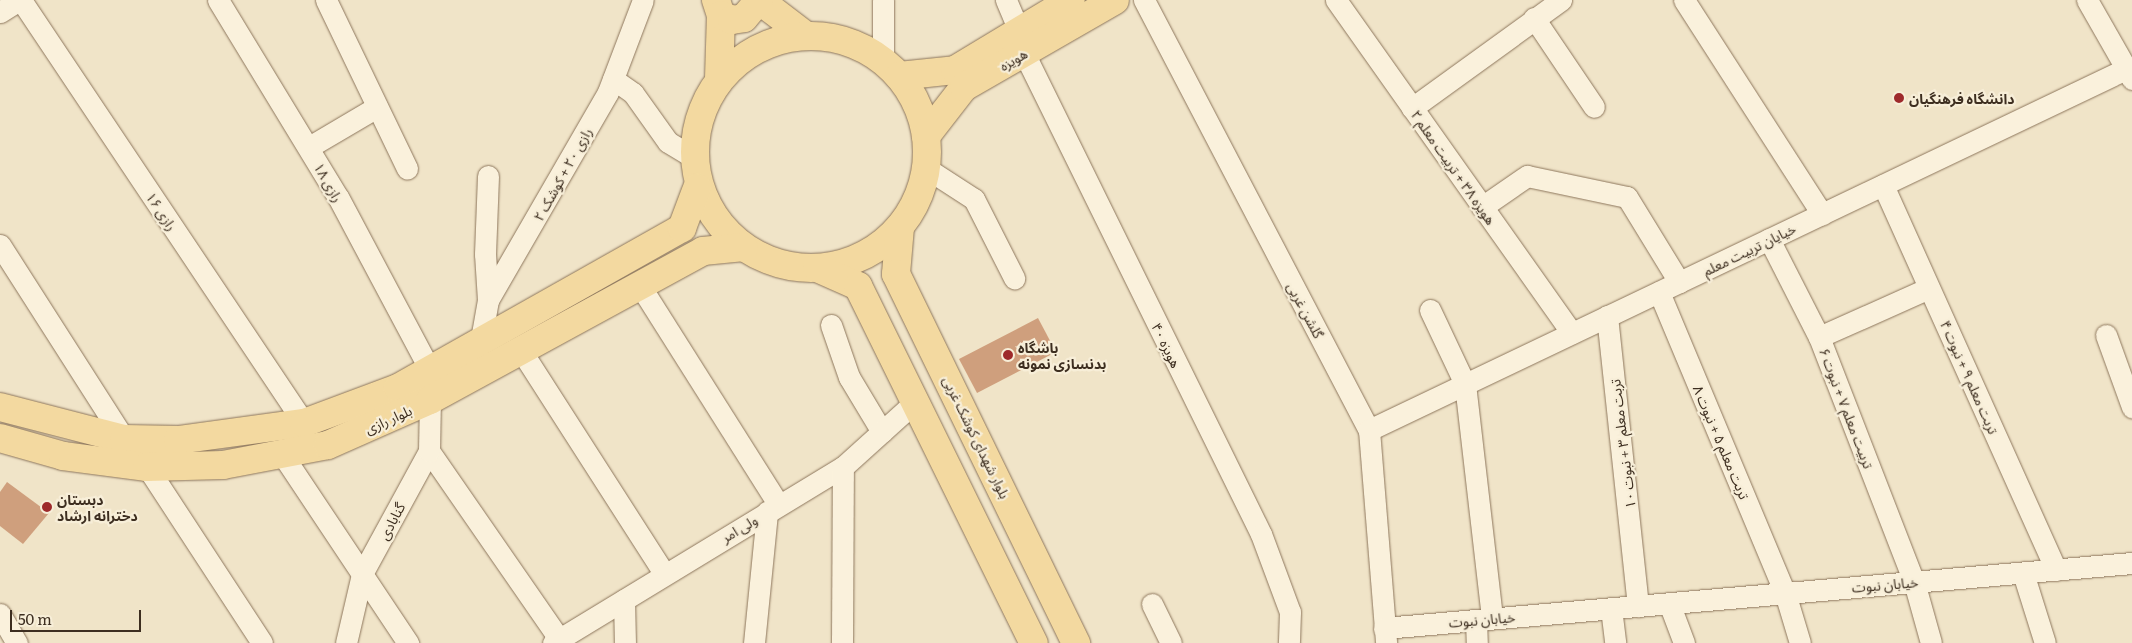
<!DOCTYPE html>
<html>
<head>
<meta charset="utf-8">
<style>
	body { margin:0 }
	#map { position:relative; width:2132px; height:643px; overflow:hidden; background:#f0e4c8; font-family:Literata,"Noto Sans Arabic",serif }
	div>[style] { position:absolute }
	.building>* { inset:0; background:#cf9f7d }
	.roads { filter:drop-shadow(0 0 1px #8d765c) drop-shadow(0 0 1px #8d765c) }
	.minor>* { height:21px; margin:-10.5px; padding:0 10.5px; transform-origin:10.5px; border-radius:10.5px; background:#faf1dc }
	.major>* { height:28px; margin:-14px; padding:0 14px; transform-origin:14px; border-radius:14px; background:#f3d9a0 }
	.major>.ring { margin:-14px; padding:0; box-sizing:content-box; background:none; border:28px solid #f3d9a0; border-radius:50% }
	.dots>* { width:14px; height:14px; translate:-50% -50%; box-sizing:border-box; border:2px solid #f7eed8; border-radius:50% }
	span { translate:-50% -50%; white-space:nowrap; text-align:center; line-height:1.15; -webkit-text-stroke:4.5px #f7eed8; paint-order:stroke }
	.street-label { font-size:14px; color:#3d2e20 }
	.poi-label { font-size:14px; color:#3d2e20; font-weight:700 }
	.left { translate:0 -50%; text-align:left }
	.scale { position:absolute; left:10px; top:610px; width:131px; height:22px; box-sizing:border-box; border:2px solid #3d2e20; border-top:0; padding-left:6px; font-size:15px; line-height:18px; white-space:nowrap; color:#3d2e20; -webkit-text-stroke:4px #f7eed8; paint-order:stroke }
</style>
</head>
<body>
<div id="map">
	<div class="building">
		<i style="clip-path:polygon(1038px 318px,1056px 352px,977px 393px,959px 359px)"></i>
		<i style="clip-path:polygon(7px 482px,49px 513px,23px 544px,0 526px,0 492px)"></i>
	</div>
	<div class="roads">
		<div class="minor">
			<i style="left:21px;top:0;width:509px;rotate:56.22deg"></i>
			<i style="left:218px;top:0;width:231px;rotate:58.7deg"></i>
			<i style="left:338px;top:197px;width:196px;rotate:62deg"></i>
			<i style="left:326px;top:0;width:187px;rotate:64.3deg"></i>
			<i style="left:1006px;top:0;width:34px;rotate:67deg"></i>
			<i style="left:1144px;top:0;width:485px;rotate:62.4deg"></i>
			<i style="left:1369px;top:430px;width:214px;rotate:85.4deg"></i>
			<i style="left:1336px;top:0;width:408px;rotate:54.7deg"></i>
			<i style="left:1684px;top:0;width:255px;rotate:57.2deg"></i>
			<i style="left:2087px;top:0;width:91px;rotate:60.3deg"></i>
			<i style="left:0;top:12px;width:22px;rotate:-32deg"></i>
			<i style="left:1534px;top:18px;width:107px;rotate:56deg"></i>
			<i style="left:1024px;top:53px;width:536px;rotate:63.77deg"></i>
			<i style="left:1261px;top:534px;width:83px;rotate:69.6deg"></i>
			<i style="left:1290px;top:612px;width:31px;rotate:92deg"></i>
			<i style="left:883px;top:61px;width:61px;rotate:-90deg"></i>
			<i style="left:613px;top:79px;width:24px;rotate:35deg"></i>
			<i style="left:633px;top:93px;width:60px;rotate:54.5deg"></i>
			<i style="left:668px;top:142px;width:31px;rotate:31deg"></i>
			<i style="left:1412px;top:108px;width:184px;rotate:-35.9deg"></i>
			<i style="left:309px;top:147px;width:79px;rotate:-30.5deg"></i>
			<i style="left:926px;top:168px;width:57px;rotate:32.9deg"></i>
			<i style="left:974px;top:199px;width:89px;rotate:63.1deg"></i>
			<i style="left:1883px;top:185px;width:422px;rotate:65.8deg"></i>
			<i style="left:1482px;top:207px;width:55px;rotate:-34.6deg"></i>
			<i style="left:1527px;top:176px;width:102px;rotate:11.9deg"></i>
			<i style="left:1627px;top:197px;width:100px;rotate:58.5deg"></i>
			<i style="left:1769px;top:239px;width:110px;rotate:63deg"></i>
			<i style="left:1819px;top:337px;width:263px;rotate:68.8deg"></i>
			<i style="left:1914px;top:582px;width:63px;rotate:74.4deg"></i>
			<i style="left:0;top:245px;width:230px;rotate:57.4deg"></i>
			<i style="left:639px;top:284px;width:260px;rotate:57.7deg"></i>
			<i style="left:1659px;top:292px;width:326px;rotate:67.3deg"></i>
			<i style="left:1785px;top:593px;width:52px;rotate:73.3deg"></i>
			<i style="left:488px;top:300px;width:46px;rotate:-93.7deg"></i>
			<i style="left:485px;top:254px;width:78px;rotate:-87.8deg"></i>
			<i style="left:1430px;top:310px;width:82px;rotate:64.7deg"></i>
			<i style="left:1465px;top:384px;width:236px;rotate:83.4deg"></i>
			<i style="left:1607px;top:316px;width:292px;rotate:83.9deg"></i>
			<i style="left:831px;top:325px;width:55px;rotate:70.9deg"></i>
			<i style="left:849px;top:377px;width:64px;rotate:59deg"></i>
			<i style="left:2106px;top:335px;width:77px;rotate:70.1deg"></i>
			<i style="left:1819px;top:337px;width:120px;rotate:-24deg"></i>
			<i style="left:480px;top:345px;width:46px;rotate:-79.9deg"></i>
			<i style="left:488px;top:300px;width:240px;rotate:-60deg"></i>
			<i style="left:608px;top:92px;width:98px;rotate:-69.2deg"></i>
			<i style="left:522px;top:352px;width:263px;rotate:57.3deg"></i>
			<i style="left:1369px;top:430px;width:841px;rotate:-25.5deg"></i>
			<i style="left:429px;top:451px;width:234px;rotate:55.3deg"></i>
			<i style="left:284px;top:457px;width:224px;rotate:56.3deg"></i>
			<i style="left:147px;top:467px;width:210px;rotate:56.8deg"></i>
			<i style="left:2023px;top:573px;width:73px;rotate:72.6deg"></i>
			<i style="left:624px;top:600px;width:43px;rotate:88.7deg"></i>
			<i style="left:1669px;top:603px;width:43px;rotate:69.4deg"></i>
			<i style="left:1152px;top:604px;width:43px;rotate:64deg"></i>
			<i style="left:1611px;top:608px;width:35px;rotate:83deg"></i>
			<i style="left:0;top:614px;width:34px;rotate:60deg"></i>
			<i style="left:1476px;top:620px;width:23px;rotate:88deg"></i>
			<i style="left:1384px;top:628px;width:751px;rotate:-4.97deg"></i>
			<i style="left:346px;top:643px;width:71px;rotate:-76.9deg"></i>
			<i style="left:362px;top:574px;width:140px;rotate:-61.4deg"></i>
			<i style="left:429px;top:451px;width:51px;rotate:-88.9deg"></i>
			<i style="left:553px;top:643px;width:339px;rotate:-31.3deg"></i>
			<i style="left:843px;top:467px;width:98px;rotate:-42.1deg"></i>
			<i style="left:754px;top:643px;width:132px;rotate:-84.3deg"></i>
			<i style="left:842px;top:643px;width:176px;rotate:-89.7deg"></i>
		</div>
		<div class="major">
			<i style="left:716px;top:0;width:16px;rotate:72deg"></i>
			<i style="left:721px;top:15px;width:65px;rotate:91.8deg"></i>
			<i style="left:759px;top:0;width:58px;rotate:37.3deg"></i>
			<i style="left:721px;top:15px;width:12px;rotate:24deg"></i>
			<i style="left:732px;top:20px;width:12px;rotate:-9deg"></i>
			<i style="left:744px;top:18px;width:23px;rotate:-50deg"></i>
			<i class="ring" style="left:695px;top:36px;width:204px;height:204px"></i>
			<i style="left:899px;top:76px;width:56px;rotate:-6.1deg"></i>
			<i style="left:955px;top:70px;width:135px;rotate:-31.1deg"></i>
			<i style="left:926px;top:136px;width:62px;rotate:-52.2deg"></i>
			<i style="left:964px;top:87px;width:174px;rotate:-29.9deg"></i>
			<i style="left:900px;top:227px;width:47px;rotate:94.9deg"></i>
			<i style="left:896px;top:274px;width:411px;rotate:64deg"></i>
			<i style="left:817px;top:268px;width:45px;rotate:23.7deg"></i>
			<i style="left:858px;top:286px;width:398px;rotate:63.8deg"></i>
			<i style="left:0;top:407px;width:128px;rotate:14.5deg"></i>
			<i style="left:124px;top:439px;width:54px;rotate:1.1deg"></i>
			<i style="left:178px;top:440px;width:127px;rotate:-7.7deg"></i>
			<i style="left:304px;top:423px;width:100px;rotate:-20.4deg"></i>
			<i style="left:398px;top:388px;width:326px;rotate:-29.4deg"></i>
			<i style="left:682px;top:228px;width:43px;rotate:-69.4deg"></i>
			<i style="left:0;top:438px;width:66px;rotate:15.9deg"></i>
			<i style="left:63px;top:456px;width:85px;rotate:7.5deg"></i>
			<i style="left:147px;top:467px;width:76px;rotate:-1.5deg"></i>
			<i style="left:223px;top:465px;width:107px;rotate:-10.8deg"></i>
			<i style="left:328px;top:445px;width:111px;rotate:-23.8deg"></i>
			<i style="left:430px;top:400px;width:311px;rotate:-28.6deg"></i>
			<i style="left:703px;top:251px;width:41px;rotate:-5.6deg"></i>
		</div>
	</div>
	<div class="dots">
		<i style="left:1899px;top:98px;background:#9e2a2b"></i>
		<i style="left:1008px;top:355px;background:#9e2a2b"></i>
		<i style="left:47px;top:507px;background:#9e2a2b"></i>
	</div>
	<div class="street-label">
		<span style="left:1013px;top:59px;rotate:-30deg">هویزه</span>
		<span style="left:1454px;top:167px;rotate:55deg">هویزه ۳۸ + تربیت معلم ۲</span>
		<span style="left:562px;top:174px;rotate:-61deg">رازی ۲۰ + کوشک ۲</span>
		<span style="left:329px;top:182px;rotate:60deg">رازی ۱۸</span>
		<span style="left:162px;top:211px;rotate:56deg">رازی ۱۶</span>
		<span style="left:1749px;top:249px;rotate:-26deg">خیایان تربیت معلم</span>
		<span style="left:1306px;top:310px;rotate:62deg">گلشن غربی</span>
		<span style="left:1167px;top:345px;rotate:64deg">هویزه ۴۰</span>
		<span style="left:1970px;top:377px;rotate:66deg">تربت معلم ۹ + نبوت ۴</span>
		<span style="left:1847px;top:408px;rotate:69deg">تربیت معلم ۷ + نبوت ۶</span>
		<span style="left:388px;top:419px;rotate:-24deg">بلوار رازی</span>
		<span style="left:977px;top:437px;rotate:64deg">بلوار شهدای کوشک غربی</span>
		<span style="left:1722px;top:442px;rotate:67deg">تربت معلم ۵ + نبوت ۸</span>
		<span style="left:1622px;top:444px;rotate:-97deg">تربت معلم ۳ + نبوت ۱۰</span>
		<span style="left:391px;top:521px;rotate:-62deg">گنابادی</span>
		<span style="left:739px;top:528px;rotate:-31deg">ولی امر</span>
		<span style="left:1885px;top:584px;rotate:-5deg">خیابان نبوت</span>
		<span style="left:1482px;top:619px;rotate:-5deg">خیابان نبوت</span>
	</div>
	<div class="poi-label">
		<span class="left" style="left:1909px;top:98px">دانشگاه فرهنگیان</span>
		<span class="left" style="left:1018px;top:355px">باشگاه<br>بدنسازی نمونه</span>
		<span class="left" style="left:57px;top:507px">دبستان<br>دخترانه ارشاد</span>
	</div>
	<div class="scale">50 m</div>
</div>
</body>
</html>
